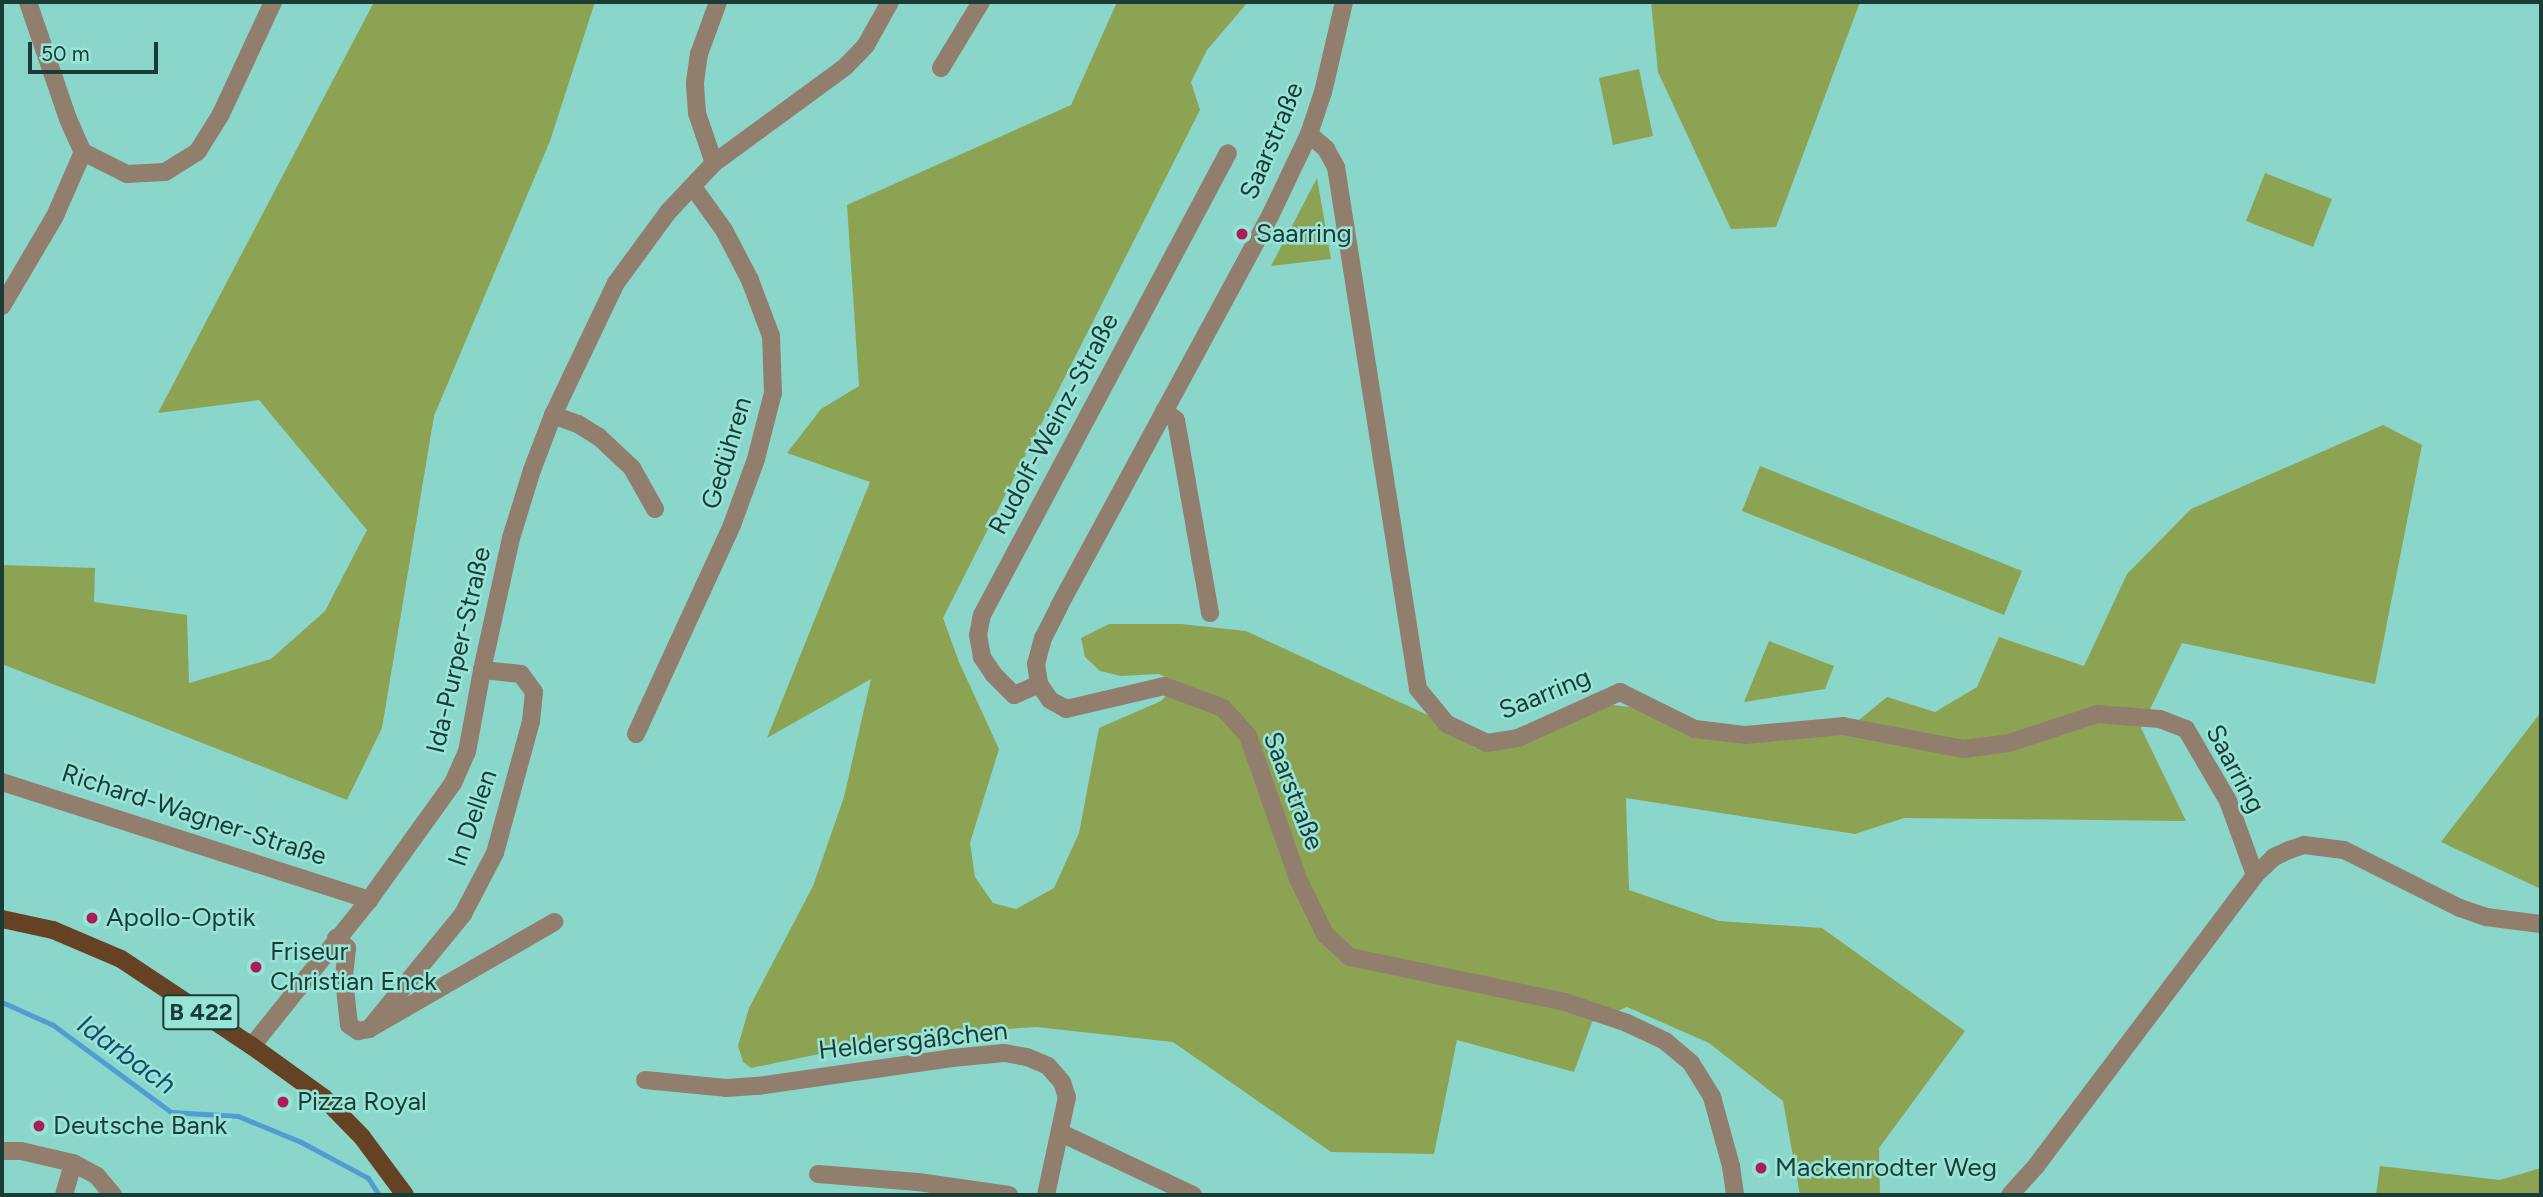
<!DOCTYPE html>
<html>
<head>
<meta charset="utf-8">
<style>
	body { margin:0 }
	#map { position:relative; width:2543px; height:1197px; overflow:hidden; background:#8bd6ca; font-family:Figtree,sans-serif }
	div>[style] { position:absolute }
	.green>* { inset:0; background:#8ca353 }
	.stream>* { height:5px; margin:-2.5px; padding:0 2.5px; transform-origin:2.5px; border-radius:2.5px; background:#519cd3 }
	.minor>* { height:18px; margin:-9px; padding:0 9px; transform-origin:9px; border-radius:9px; background:#917e6d }
	.major>* { height:18px; margin:-9px; padding:0 9px; transform-origin:9px; border-radius:9px; background:#644223 }
	.dots>* { width:19px; height:19px; translate:-50% -50%; box-sizing:border-box; border:4px solid #98e4d7; border-radius:50% }
	span { translate:-50% -50%; white-space:nowrap; text-align:center; line-height:1.15; -webkit-text-stroke:5px #98e4d7; paint-order:stroke }
	.shield-label span { padding:2px 5px; background:#98e4d7; border:2px solid; border-radius:5px; -webkit-text-stroke-width:0 }
	.shield-label { font-size:24px; color:#1b3b36; font-weight:700 }
	.street-label { font-size:26px; color:#1b3b36 }
	.poi-label { font-size:26px; color:#1b3b36 }
	.left { translate:0 -50%; text-align:left }
	.water-label { font-size:28px; color:#134b70; font-style:italic }
	.frame { position:absolute; inset:0; border:4px solid #1b3b36; pointer-events:none }
	.scale { position:absolute; left:28px; top:42px; width:130px; height:32px; box-sizing:border-box; border:4px solid #1b3b36; border-top:0; padding-left:9px; font-size:21px; line-height:24px; white-space:nowrap; color:#1b3b36; -webkit-text-stroke:5px #98e4d7; paint-order:stroke }
</style>
</head>
<body>
<div id="map">
	<div class="green">
		<i style="clip-path:polygon(374px 2px,595px 2px,550px 141px,434px 416px,382px 728px,347px 800px,2px 664px,2px 565px,95px 568px,94px 602px,187px 615px,189px 683px,271px 659px,325px 611px,367px 530px,259px 400px,158px 413px)"></i>
		<i style="clip-path:polygon(1117px 2px,1248px 2px,1207px 50px,1191px 82px,1200px 110px,943px 618px,959px 662px,999px 749px,970px 843px,975px 877px,993px 903px,1016px 909px,1054px 888px,1079px 833px,1099px 728px,1161px 701px,1178px 683px,1159px 674px,1121px 676px,1100px 671px,1085px 657px,1081px 638px,1109px 624px,1181px 624px,1246px 631px,1447px 724px,1475px 748px,1520px 744px,1604px 704px,1639px 708px,1693px 735px,1842px 734px,1887px 697px,1935px 712px,1977px 687px,1999px 637px,2084px 666px,2127px 574px,2191px 509px,2383px 425px,2422px 445px,2375px 684px,2182px 643px,2141px 728px,2186px 821px,1904px 818px,1855px 834px,1626px 798px,1629px 890px,1719px 921px,1822px 928px,1965px 1031px,1879px 1148px,1880px 1195px,1800px 1195px,1783px 1101px,1709px 1043px,1627px 1007px,1592px 1022px,1574px 1072px,1457px 1040px,1434px 1154px,1331px 1152px,1173px 1042px,1036px 1027px,912px 1035px,751px 1068px,743px 1062px,738px 1046px,749px 1008px,813px 886px,844px 797px,871px 679px,767px 738px,870px 482px,787px 453px,821px 409px,859px 386px,847px 205px,1071px 105px)"></i>
		<i style="clip-path:polygon(1651px 2px,1860px 2px,1776px 227px,1731px 229px,1658px 72px)"></i>
		<i style="clip-path:polygon(1639px 69px,1653px 136px,1613px 145px,1599px 78px)"></i>
		<i style="clip-path:polygon(2265px 173px,2332px 199px,2313px 247px,2246px 221px)"></i>
		<i style="clip-path:polygon(1317px 178px,1331px 259px,1271px 266px)"></i>
		<i style="clip-path:polygon(1760px 466px,2022px 571px,2004px 615px,1742px 511px)"></i>
		<i style="clip-path:polygon(1769px 641px,1834px 666px,1825px 689px,1744px 702px)"></i>
		<i style="clip-path:polygon(2541px 712px,2541px 889px,2441px 842px)"></i>
		<i style="clip-path:polygon(2380px 1166px,2500px 1180px,2541px 1168px,2541px 1195px,2376px 1195px)"></i>
	</div>
	<div class="stream">
		<i style="left:2px;top:1002px;width:56px;rotate:24.3deg"></i>
		<i style="left:53px;top:1025px;width:147px;rotate:36.4deg"></i>
		<i style="left:171px;top:1112px;width:67px;rotate:3.4deg"></i>
		<i style="left:238px;top:1116px;width:68px;rotate:22.4deg"></i>
		<i style="left:301px;top:1142px;width:76px;rotate:28.2deg"></i>
		<i style="left:368px;top:1178px;width:20px;rotate:57deg"></i>
	</div>
	<div class="minor">
		<i style="left:28px;top:2px;width:124px;rotate:71.1deg"></i>
		<i style="left:68px;top:119px;width:36px;rotate:66deg"></i>
		<i style="left:83px;top:152px;width:49px;rotate:26.6deg"></i>
		<i style="left:127px;top:174px;width:38px;rotate:-3deg"></i>
		<i style="left:165px;top:172px;width:39px;rotate:-32deg"></i>
		<i style="left:198px;top:151px;width:44px;rotate:-58.1deg"></i>
		<i style="left:221px;top:114px;width:123px;rotate:-65.1deg"></i>
		<i style="left:1344px;top:2px;width:92px;rotate:103.1deg"></i>
		<i style="left:1323px;top:92px;width:44px;rotate:108.4deg"></i>
		<i style="left:1309px;top:134px;width:91px;rotate:115.4deg"></i>
		<i style="left:1270px;top:216px;width:444px;rotate:118.4deg"></i>
		<i style="left:1059px;top:607px;width:35px;rotate:117deg"></i>
		<i style="left:1043px;top:638px;width:27px;rotate:105deg"></i>
		<i style="left:1036px;top:664px;width:20px;rotate:81deg"></i>
		<i style="left:1039px;top:684px;width:19px;rotate:55deg"></i>
		<i style="left:1050px;top:700px;width:18px;rotate:29deg"></i>
		<i style="left:1066px;top:709px;width:101px;rotate:-13.2deg"></i>
		<i style="left:1164px;top:686px;width:63px;rotate:20.4deg"></i>
		<i style="left:1223px;top:708px;width:38px;rotate:48deg"></i>
		<i style="left:1248px;top:736px;width:151px;rotate:70.7deg"></i>
		<i style="left:1298px;top:879px;width:61px;rotate:63.9deg"></i>
		<i style="left:1325px;top:934px;width:34px;rotate:43deg"></i>
		<i style="left:1350px;top:957px;width:220px;rotate:11.8deg"></i>
		<i style="left:1565px;top:1002px;width:65px;rotate:18.7deg"></i>
		<i style="left:1627px;top:1023px;width:42px;rotate:25.3deg"></i>
		<i style="left:1665px;top:1041px;width:34px;rotate:40deg"></i>
		<i style="left:1691px;top:1063px;width:40px;rotate:58deg"></i>
		<i style="left:1712px;top:1097px;width:72px;rotate:74.6deg"></i>
		<i style="left:1731px;top:1166px;width:29px;rotate:82deg"></i>
		<i style="left:941px;top:68px;width:77px;rotate:-58.8deg"></i>
		<i style="left:1309px;top:134px;width:23px;rotate:41deg"></i>
		<i style="left:1326px;top:149px;width:21px;rotate:61deg"></i>
		<i style="left:1336px;top:167px;width:528px;rotate:81.07deg"></i>
		<i style="left:1418px;top:689px;width:45px;rotate:50.4deg"></i>
		<i style="left:1447px;top:724px;width:44px;rotate:25.4deg"></i>
		<i style="left:1487px;top:743px;width:31px;rotate:-9deg"></i>
		<i style="left:1518px;top:738px;width:112px;rotate:-24.3deg"></i>
		<i style="left:1620px;top:692px;width:84px;rotate:26.3deg"></i>
		<i style="left:1695px;top:729px;width:50px;rotate:6.8deg"></i>
		<i style="left:1745px;top:735px;width:98px;rotate:-5.2deg"></i>
		<i style="left:1843px;top:726px;width:123px;rotate:10.8deg"></i>
		<i style="left:1964px;top:749px;width:45px;rotate:-7.6deg"></i>
		<i style="left:2009px;top:743px;width:93px;rotate:-18.2deg"></i>
		<i style="left:2097px;top:714px;width:63px;rotate:4.5deg"></i>
		<i style="left:2160px;top:719px;width:28px;rotate:21deg"></i>
		<i style="left:2186px;top:729px;width:83px;rotate:59.7deg"></i>
		<i style="left:2228px;top:801px;width:79px;rotate:70deg"></i>
		<i style="left:714px;top:163px;width:53px;rotate:-108.8deg"></i>
		<i style="left:697px;top:113px;width:31px;rotate:-94deg"></i>
		<i style="left:695px;top:82px;width:28px;rotate:-82deg"></i>
		<i style="left:699px;top:54px;width:55px;rotate:-69.9deg"></i>
		<i style="left:2px;top:306px;width:104px;rotate:-59.5deg"></i>
		<i style="left:55px;top:216px;width:70px;rotate:-66.4deg"></i>
		<i style="left:1164px;top:411px;width:15px;rotate:37deg"></i>
		<i style="left:1176px;top:420px;width:196px;rotate:80deg"></i>
		<i style="left:553px;top:415px;width:27px;rotate:20deg"></i>
		<i style="left:578px;top:424px;width:25px;rotate:32deg"></i>
		<i style="left:599px;top:437px;width:45px;rotate:43.2deg"></i>
		<i style="left:632px;top:468px;width:47px;rotate:60.7deg"></i>
		<i style="left:1039px;top:684px;width:27px;rotate:156deg"></i>
		<i style="left:1014px;top:695px;width:28px;rotate:-135deg"></i>
		<i style="left:994px;top:675px;width:22px;rotate:-124deg"></i>
		<i style="left:982px;top:657px;width:22px;rotate:-100deg"></i>
		<i style="left:978px;top:635px;width:20px;rotate:-79deg"></i>
		<i style="left:982px;top:615px;width:523px;rotate:-61.97deg"></i>
		<i style="left:636px;top:734px;width:230px;rotate:-65.3deg"></i>
		<i style="left:732px;top:525px;width:70px;rotate:-70deg"></i>
		<i style="left:756px;top:459px;width:68px;rotate:-75.6deg"></i>
		<i style="left:773px;top:393px;width:57px;rotate:-92deg"></i>
		<i style="left:771px;top:336px;width:60px;rotate:-110.6deg"></i>
		<i style="left:750px;top:280px;width:56px;rotate:-117.5deg"></i>
		<i style="left:724px;top:230px;width:53px;rotate:-125.8deg"></i>
		<i style="left:2px;top:782px;width:386px;rotate:17.8deg"></i>
		<i style="left:336px;top:938px;width:15px;rotate:42deg"></i>
		<i style="left:347px;top:948px;width:31px;rotate:96deg"></i>
		<i style="left:344px;top:979px;width:46px;rotate:83.8deg"></i>
		<i style="left:349px;top:1025px;width:11px;rotate:34deg"></i>
		<i style="left:358px;top:1031px;width:11px;rotate:-10deg"></i>
		<i style="left:369px;top:1029px;width:214px;rotate:-30deg"></i>
		<i style="left:369px;top:1029px;width:149px;rotate:-50.7deg"></i>
		<i style="left:463px;top:914px;width:69px;rotate:-62.3deg"></i>
		<i style="left:495px;top:853px;width:137px;rotate:-74.7deg"></i>
		<i style="left:531px;top:721px;width:29px;rotate:-84deg"></i>
		<i style="left:534px;top:692px;width:22px;rotate:-126deg"></i>
		<i style="left:521px;top:674px;width:39px;rotate:-174deg"></i>
		<i style="left:252px;top:1046px;width:187px;rotate:-51.3deg"></i>
		<i style="left:369px;top:900px;width:144px;rotate:-54.3deg"></i>
		<i style="left:453px;top:783px;width:34px;rotate:-66deg"></i>
		<i style="left:467px;top:752px;width:83px;rotate:-79.6deg"></i>
		<i style="left:482px;top:670px;width:135px;rotate:-77.6deg"></i>
		<i style="left:511px;top:538px;width:71px;rotate:-72.8deg"></i>
		<i style="left:532px;top:470px;width:59px;rotate:-69.1deg"></i>
		<i style="left:553px;top:415px;width:146px;rotate:-64.5deg"></i>
		<i style="left:616px;top:283px;width:88px;rotate:-53.8deg"></i>
		<i style="left:668px;top:212px;width:67px;rotate:-46.8deg"></i>
		<i style="left:714px;top:163px;width:162px;rotate:-36.2deg"></i>
		<i style="left:845px;top:67px;width:30px;rotate:-46deg"></i>
		<i style="left:866px;top:45px;width:49px;rotate:-60.8deg"></i>
		<i style="left:645px;top:1080px;width:81px;rotate:5.6deg"></i>
		<i style="left:726px;top:1088px;width:32px;rotate:-4deg"></i>
		<i style="left:758px;top:1086px;width:196px;rotate:-8.2deg"></i>
		<i style="left:952px;top:1058px;width:52px;rotate:-5.5deg"></i>
		<i style="left:1004px;top:1053px;width:23px;rotate:10deg"></i>
		<i style="left:1027px;top:1057px;width:23px;rotate:23deg"></i>
		<i style="left:1048px;top:1066px;width:21px;rotate:49deg"></i>
		<i style="left:1062px;top:1082px;width:16px;rotate:72deg"></i>
		<i style="left:1067px;top:1097px;width:100px;rotate:102.1deg"></i>
		<i style="left:1061px;top:1133px;width:146px;rotate:25.2deg"></i>
		<i style="left:2px;top:1151px;width:19px"></i>
		<i style="left:21px;top:1151px;width:53px;rotate:13deg"></i>
		<i style="left:73px;top:1163px;width:27px;rotate:28deg"></i>
		<i style="left:97px;top:1176px;width:25px;rotate:50deg"></i>
		<i style="left:818px;top:1174px;width:100px;rotate:4.6deg"></i>
		<i style="left:918px;top:1182px;width:92px;rotate:8.1deg"></i>
		<i style="left:64px;top:1195px;width:33px;rotate:-74deg"></i>
		<i style="left:2010px;top:1195px;width:39px;rotate:-48deg"></i>
		<i style="left:2036px;top:1166px;width:364px;rotate:-53deg"></i>
		<i style="left:2255px;top:875px;width:26px;rotate:-43deg"></i>
		<i style="left:2274px;top:857px;width:17px;rotate:-25deg"></i>
		<i style="left:2289px;top:850px;width:16px;rotate:-18deg"></i>
		<i style="left:2304px;top:845px;width:40px;rotate:7.1deg"></i>
		<i style="left:2344px;top:850px;width:130px;rotate:26.6deg"></i>
		<i style="left:2460px;top:908px;width:28px;rotate:19deg"></i>
		<i style="left:2486px;top:917px;width:55px;rotate:7.3deg"></i>
	</div>
	<div class="major">
		<i style="left:2px;top:919px;width:52px;rotate:12.2deg"></i>
		<i style="left:53px;top:930px;width:74px;rotate:23.1deg"></i>
		<i style="left:121px;top:959px;width:157px;rotate:33.6deg"></i>
		<i style="left:252px;top:1046px;width:89px;rotate:35.8deg"></i>
		<i style="left:324px;top:1098px;width:54px;rotate:45.7deg"></i>
		<i style="left:362px;top:1137px;width:72px;rotate:53.4deg"></i>
	</div>
	<div class="dots">
		<i style="left:1242px;top:234px;background:#ac1d58"></i>
		<i style="left:92px;top:918px;background:#ac1d58"></i>
		<i style="left:256px;top:967px;background:#ac1d58"></i>
		<i style="left:283px;top:1102px;background:#ac1d58"></i>
		<i style="left:39px;top:1126px;background:#ac1d58"></i>
		<i style="left:1761px;top:1168px;background:#ac1d58"></i>
	</div>
	<div class="shield-label">
		<span style="left:201px;top:1012px">B 422</span>
	</div>
	<div class="street-label">
		<span style="left:1272px;top:141px;rotate:-67deg">Saarstraße</span>
		<span style="left:1054px;top:424px;rotate:-62deg">Rudolf-Weinz-Straße</span>
		<span style="left:727px;top:453px;rotate:-73deg">Gedühren</span>
		<span style="left:459px;top:650px;rotate:-77deg">Ida-Purper-Straße</span>
		<span style="left:1545px;top:694px;rotate:-22deg">Saarring</span>
		<span style="left:2235px;top:769px;rotate:62deg">Saarring</span>
		<span style="left:1293px;top:791px;rotate:69deg">Saarstraße</span>
		<span style="left:194px;top:815px;rotate:18deg">Richard-Wagner-Straße</span>
		<span style="left:473px;top:818px;rotate:-71deg">In Dellen</span>
		<span style="left:913px;top:1041px;rotate:-6deg">Heldersgäßchen</span>
	</div>
	<div class="poi-label">
		<span class="left" style="left:1256px;top:234px">Saarring</span>
		<span class="left" style="left:106px;top:918px">Apollo-Optik</span>
		<span class="left" style="left:270px;top:967px">Friseur<br>Christian Enck</span>
		<span class="left" style="left:297px;top:1102px">Pizza Royal</span>
		<span class="left" style="left:53px;top:1126px">Deutsche Bank</span>
		<span class="left" style="left:1775px;top:1168px">Mackenrodter Weg</span>
	</div>
	<div class="water-label">
		<span style="left:127px;top:1054px;rotate:36deg">Idarbach</span>
	</div>
	<div class="frame"></div>
	<div class="scale">50 m</div>
</div>
</body>
</html>
